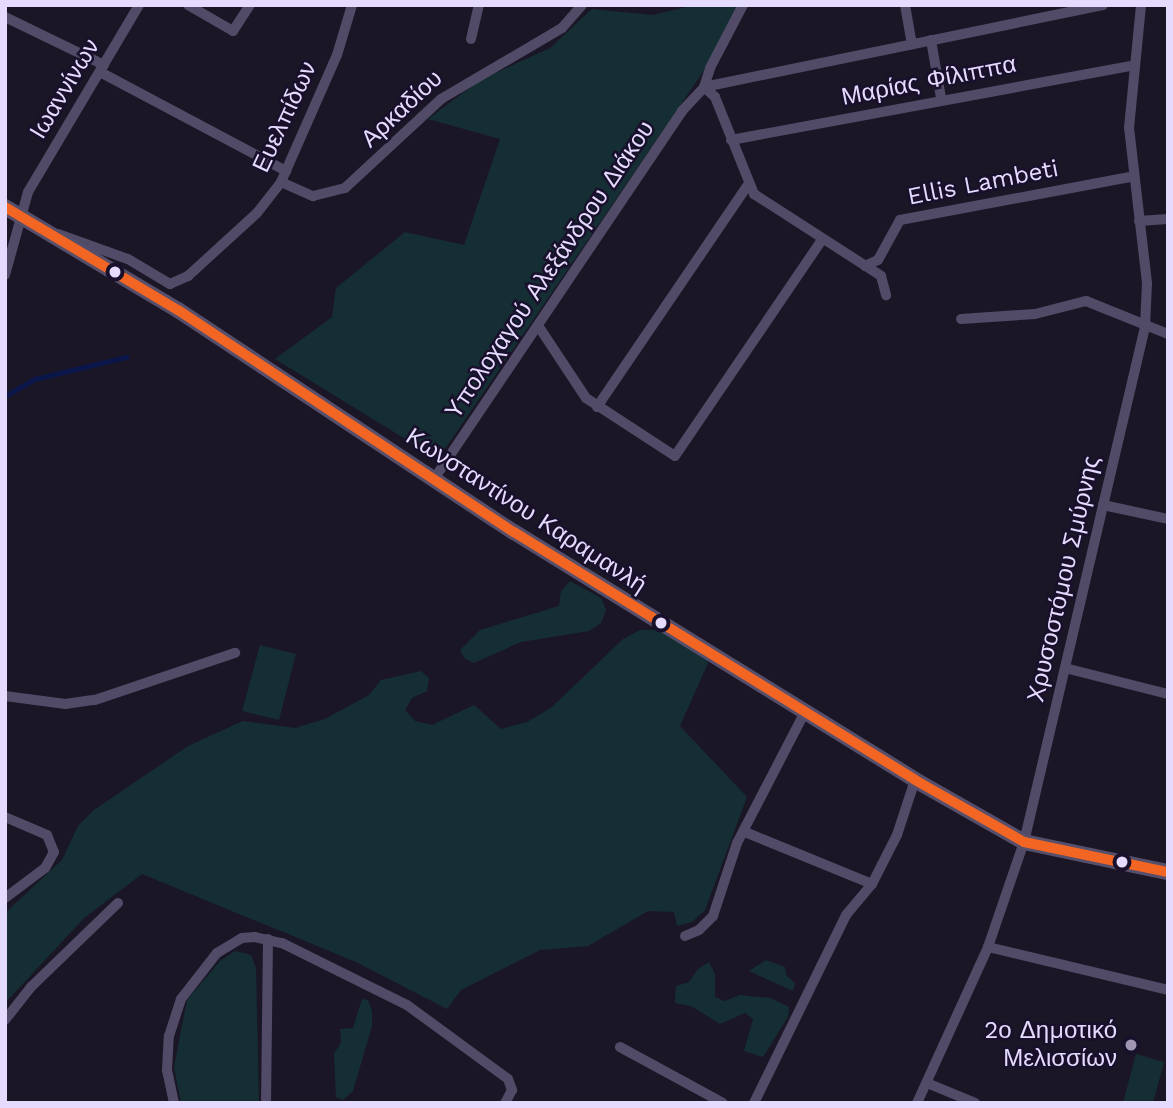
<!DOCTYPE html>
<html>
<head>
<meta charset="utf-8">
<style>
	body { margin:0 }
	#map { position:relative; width:1173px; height:1108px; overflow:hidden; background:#1b1626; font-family:"Work Sans",sans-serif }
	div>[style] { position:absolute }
	.green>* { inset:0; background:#142e34 }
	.stream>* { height:4.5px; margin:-2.25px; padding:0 2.25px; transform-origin:2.25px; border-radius:2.25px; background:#0a1649 }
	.street>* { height:10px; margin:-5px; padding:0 5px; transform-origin:5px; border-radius:5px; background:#514b67 }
	.secondary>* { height:16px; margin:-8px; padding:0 8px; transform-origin:8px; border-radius:8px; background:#564f6c }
	.bus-1>* { height:10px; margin:-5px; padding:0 5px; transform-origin:5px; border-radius:5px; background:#f26522 }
	.dots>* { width:19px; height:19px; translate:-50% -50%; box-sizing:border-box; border:4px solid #19102c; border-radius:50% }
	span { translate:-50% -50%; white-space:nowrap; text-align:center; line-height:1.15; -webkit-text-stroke:5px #19102c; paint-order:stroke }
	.street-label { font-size:24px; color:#e5dbff }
	.poi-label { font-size:24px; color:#e5dbff }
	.right { translate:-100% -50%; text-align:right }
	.frame { position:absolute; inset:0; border:7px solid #e5dbff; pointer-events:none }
</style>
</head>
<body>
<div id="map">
	<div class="green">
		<i style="clip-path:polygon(695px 5px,741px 5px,705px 69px,438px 459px,275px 359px,332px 317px,336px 288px,405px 232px,464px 245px,500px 139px,428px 119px,480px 80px,550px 48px,592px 9px,653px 15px)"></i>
		<i style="clip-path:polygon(570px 581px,601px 598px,606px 610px,601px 623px,589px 631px,521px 642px,474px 663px,464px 658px,460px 650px,480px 630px,559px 606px,561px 591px)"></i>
		<i style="clip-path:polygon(640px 630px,662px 630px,697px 645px,708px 663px,680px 726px,747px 797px,705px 910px,692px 922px,677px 926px,674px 912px,648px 911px,588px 946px,540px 950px,461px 990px,447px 1009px,356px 962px,142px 874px,84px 918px,5px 1003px,5px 913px,62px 860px,78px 826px,94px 810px,188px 746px,243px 721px,295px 728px,325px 719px,369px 695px,381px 680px,421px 671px,429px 678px,427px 691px,412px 698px,405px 710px,415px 721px,432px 725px,474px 705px,501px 729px,527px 722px,552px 707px,623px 639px)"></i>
		<i style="clip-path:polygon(260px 645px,296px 654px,279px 720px,242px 711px)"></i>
		<i style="clip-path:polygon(235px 951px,251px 955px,256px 968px,259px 1103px,181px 1103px,174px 1067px,187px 1000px,220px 961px)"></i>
		<i style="clip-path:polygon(766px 960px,785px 967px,786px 975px,795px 983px,793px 991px,749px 971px)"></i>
		<i style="clip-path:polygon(709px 962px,715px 974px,715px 997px,725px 1001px,740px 995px,770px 998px,789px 1007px,788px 1017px,763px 1057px,744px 1051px,753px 1019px,745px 1013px,720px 1024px,691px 1006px,675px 1003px,676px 986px,689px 982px,698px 969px)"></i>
		<i style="clip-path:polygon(362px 999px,368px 1000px,372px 1011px,372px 1026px,353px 1091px,343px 1100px,336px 1097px,334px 1054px,341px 1042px,340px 1029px,353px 1028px)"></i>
		<i style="clip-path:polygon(1136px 1054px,1164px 1062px,1153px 1103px,1123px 1103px)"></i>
	</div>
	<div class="stream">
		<i style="left:5px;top:396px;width:34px;rotate:-30deg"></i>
		<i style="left:35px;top:379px;width:94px;rotate:-13.6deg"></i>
	</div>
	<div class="street">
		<i style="left:188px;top:5px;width:52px;rotate:30deg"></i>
		<i style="left:233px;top:31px;width:31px;rotate:-57deg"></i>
		<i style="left:905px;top:5px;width:40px;rotate:80deg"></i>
		<i style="left:5px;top:17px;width:110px;rotate:25.9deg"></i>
		<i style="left:471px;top:39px;width:35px;rotate:-77deg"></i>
		<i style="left:931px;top:40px;width:59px;rotate:80.2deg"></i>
		<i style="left:100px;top:72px;width:211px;rotate:28deg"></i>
		<i style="left:704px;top:87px;width:15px;rotate:42deg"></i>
		<i style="left:715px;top:97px;width:105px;rotate:68.1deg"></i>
		<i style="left:754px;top:194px;width:151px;rotate:32.8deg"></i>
		<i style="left:881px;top:276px;width:20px;rotate:75deg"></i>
		<i style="left:704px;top:87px;width:20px;rotate:-72deg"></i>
		<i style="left:710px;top:68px;width:71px;rotate:-62.4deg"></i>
		<i style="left:731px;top:140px;width:411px;rotate:-10.5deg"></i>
		<i style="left:281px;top:182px;width:35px;rotate:24deg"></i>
		<i style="left:313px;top:196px;width:33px;rotate:-14deg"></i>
		<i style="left:345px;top:188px;width:131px;rotate:-42.8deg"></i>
		<i style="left:441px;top:99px;width:140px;rotate:-30.4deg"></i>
		<i style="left:562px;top:28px;width:30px;rotate:-49deg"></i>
		<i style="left:1139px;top:221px;width:29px;rotate:-4deg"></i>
		<i style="left:58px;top:234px;width:74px;rotate:19.7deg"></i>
		<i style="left:128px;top:259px;width:49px;rotate:30.8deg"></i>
		<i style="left:170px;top:284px;width:20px;rotate:-24deg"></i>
		<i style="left:188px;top:276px;width:93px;rotate:-42.4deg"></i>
		<i style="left:257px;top:213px;width:39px;rotate:-52deg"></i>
		<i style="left:281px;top:182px;width:139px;rotate:-66.2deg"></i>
		<i style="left:337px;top:55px;width:52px;rotate:-73.3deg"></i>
		<i style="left:865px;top:266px;width:14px;rotate:-25deg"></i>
		<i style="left:878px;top:260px;width:46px;rotate:-61.2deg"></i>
		<i style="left:900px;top:220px;width:238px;rotate:-10.6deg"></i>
		<i style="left:5px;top:275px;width:86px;rotate:-74.5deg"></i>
		<i style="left:28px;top:192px;width:217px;rotate:-59.3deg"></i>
		<i style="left:961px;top:319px;width:74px;rotate:-3.9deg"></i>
		<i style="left:1035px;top:314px;width:53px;rotate:-14.3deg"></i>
		<i style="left:1086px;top:301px;width:88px;rotate:21.9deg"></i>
		<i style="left:539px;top:327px;width:85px;rotate:56.5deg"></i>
		<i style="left:586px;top:398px;width:106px;rotate:33.1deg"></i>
		<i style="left:675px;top:456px;width:261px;rotate:-55.8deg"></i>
		<i style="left:597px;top:407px;width:267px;rotate:-55.8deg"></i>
		<i style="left:434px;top:479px;width:444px;rotate:-56deg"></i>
		<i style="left:682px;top:111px;width:33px;rotate:-47deg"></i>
		<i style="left:704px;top:87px;width:407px;rotate:-11.6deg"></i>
		<i style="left:1103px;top:505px;width:66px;rotate:12.2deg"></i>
		<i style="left:1065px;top:668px;width:106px;rotate:14.2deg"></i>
		<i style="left:5px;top:696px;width:61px;rotate:7.6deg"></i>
		<i style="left:65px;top:704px;width:30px;rotate:-8deg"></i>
		<i style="left:95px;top:700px;width:148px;rotate:-18.6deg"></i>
		<i style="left:5px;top:817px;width:46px;rotate:23.2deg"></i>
		<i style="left:47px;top:835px;width:18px;rotate:68deg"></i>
		<i style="left:54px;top:852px;width:18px;rotate:119deg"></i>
		<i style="left:45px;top:868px;width:50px;rotate:143.1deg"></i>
		<i style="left:745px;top:832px;width:137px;rotate:22.3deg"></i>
		<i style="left:685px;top:936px;width:15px;rotate:-23deg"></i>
		<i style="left:699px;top:930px;width:20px;rotate:-45deg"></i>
		<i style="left:713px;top:916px;width:77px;rotate:-71.8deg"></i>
		<i style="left:737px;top:843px;width:145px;rotate:-62.6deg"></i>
		<i style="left:988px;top:947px;width:185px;rotate:13.4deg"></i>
		<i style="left:5px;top:1020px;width:42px;rotate:-51.8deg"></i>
		<i style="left:31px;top:987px;width:121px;rotate:-44deg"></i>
		<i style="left:620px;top:1047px;width:117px;rotate:28.5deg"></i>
		<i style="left:927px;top:1083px;width:52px;rotate:22.6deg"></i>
		<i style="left:174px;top:1103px;width:34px;rotate:-102deg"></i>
		<i style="left:167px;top:1070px;width:34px;rotate:-87deg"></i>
		<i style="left:169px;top:1036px;width:39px;rotate:-72deg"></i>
		<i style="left:181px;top:999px;width:58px;rotate:-52deg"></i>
		<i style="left:217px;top:953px;width:29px;rotate:-31deg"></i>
		<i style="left:242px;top:938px;width:13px;rotate:-4deg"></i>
		<i style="left:255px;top:937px;width:28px;rotate:13deg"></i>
		<i style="left:282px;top:943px;width:140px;rotate:26.4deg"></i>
		<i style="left:407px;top:1005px;width:125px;rotate:36.2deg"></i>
		<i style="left:508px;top:1079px;width:12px;rotate:70deg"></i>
		<i style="left:512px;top:1090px;width:15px;rotate:118deg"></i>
		<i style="left:266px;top:1103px;width:164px;rotate:-89.3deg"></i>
		<i style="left:754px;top:1103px;width:209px;rotate:-63.9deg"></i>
		<i style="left:846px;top:915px;width:40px;rotate:-50deg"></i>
		<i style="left:872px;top:884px;width:55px;rotate:-63deg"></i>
		<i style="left:897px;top:835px;width:58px;rotate:-71.9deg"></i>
		<i style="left:917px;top:1103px;width:171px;rotate:-65.5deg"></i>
		<i style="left:988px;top:947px;width:111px;rotate:-71.1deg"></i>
		<i style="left:1024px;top:842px;width:529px;rotate:-76.78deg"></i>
		<i style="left:1145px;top:327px;width:44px;rotate:-87.4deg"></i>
		<i style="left:1147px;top:283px;width:156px;rotate:-96.6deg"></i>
		<i style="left:1129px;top:128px;width:124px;rotate:-84.4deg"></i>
	</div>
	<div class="secondary">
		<i style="left:5px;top:207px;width:201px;rotate:30.8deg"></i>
		<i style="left:178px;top:310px;width:403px;rotate:33.5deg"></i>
		<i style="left:514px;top:532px;width:471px;rotate:31.7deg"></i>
		<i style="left:915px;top:780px;width:125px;rotate:29.6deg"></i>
		<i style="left:1024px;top:842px;width:147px;rotate:11.8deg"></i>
	</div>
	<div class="bus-1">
		<i style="left:5px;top:207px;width:201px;rotate:30.8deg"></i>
		<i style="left:178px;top:310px;width:403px;rotate:33.5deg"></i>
		<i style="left:514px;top:532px;width:471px;rotate:31.7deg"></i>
		<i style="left:915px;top:780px;width:125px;rotate:29.6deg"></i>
		<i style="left:1024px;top:842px;width:147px;rotate:11.8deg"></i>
	</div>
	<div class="dots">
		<i style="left:115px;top:272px;background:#e5dbff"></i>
		<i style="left:661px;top:623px;background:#e5dbff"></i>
		<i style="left:1122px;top:862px;background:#e5dbff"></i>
		<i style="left:1131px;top:1045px;background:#9e96b3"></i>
	</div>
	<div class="street-label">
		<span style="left:929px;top:81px;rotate:-11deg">Μαρίας Φίλιππα</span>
		<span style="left:65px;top:89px;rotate:-59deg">Ιωαννίνων</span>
		<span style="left:402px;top:109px;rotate:-43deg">Αρκαδίου</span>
		<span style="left:285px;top:117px;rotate:-65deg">Ευελπίδων</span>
		<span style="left:983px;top:183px;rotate:-11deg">Ellis Lambeti</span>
		<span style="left:550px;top:270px;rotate:-56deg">Υπολοχαγού Αλεξάνδρου Διάκου</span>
		<span style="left:526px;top:511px;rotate:33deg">Κωνσταντίνου Καραμανλή</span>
		<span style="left:1064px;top:579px;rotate:-77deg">Χρυσοστόμου Σμύρνης</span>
	</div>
	<div class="poi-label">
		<span class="right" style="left:1117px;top:1045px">2ο Δημοτικό<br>Μελισσίων</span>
	</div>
	<div class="frame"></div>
</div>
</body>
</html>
